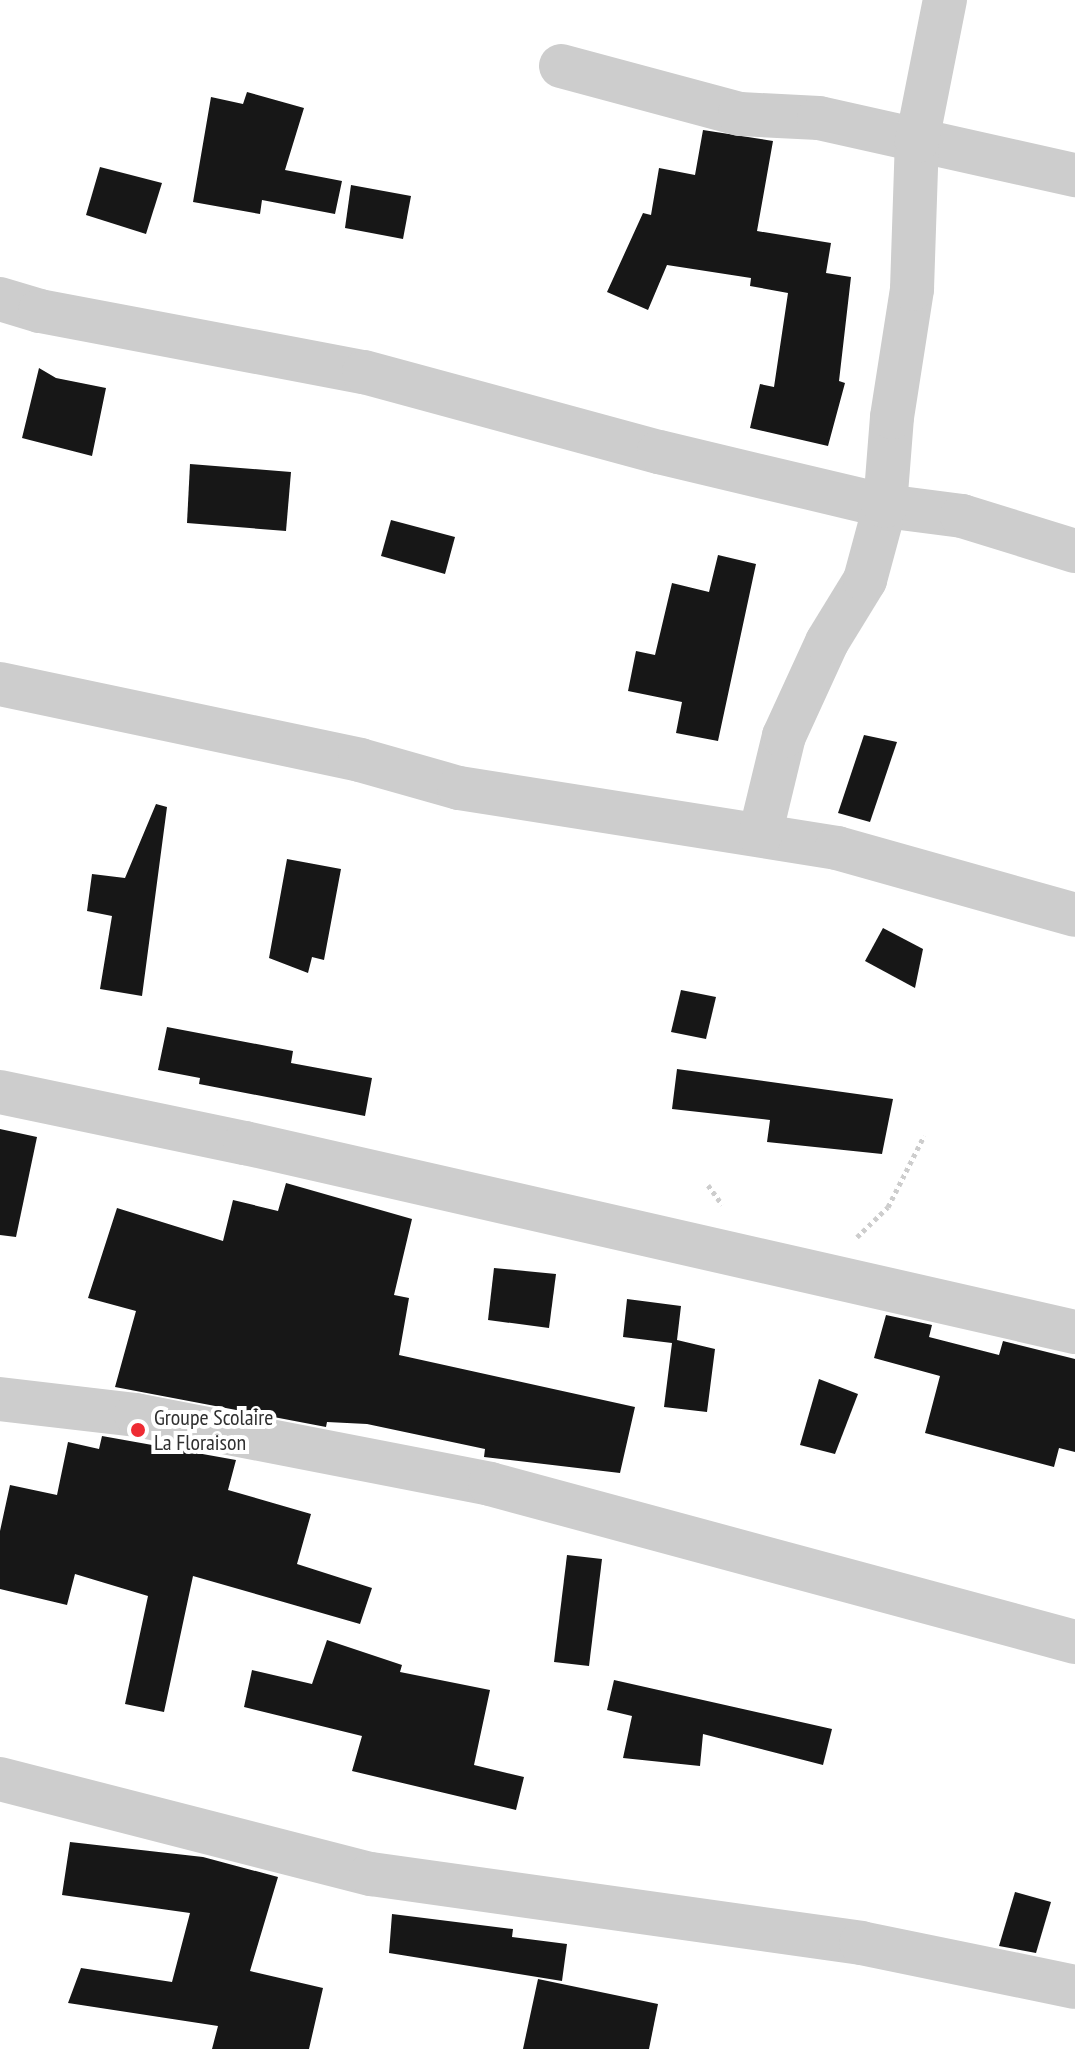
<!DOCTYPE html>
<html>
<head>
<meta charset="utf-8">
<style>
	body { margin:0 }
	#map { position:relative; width:1075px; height:2049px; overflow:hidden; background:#fff; font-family:"PT Sans Narrow",sans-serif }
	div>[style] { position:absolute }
	.building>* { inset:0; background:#171717 }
	.path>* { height:5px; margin-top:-2.5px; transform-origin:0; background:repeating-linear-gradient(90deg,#cdcdcd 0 4px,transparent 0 8px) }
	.minor>* { height:44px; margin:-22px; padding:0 22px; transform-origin:22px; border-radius:22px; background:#cdcdcd }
	.dots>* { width:22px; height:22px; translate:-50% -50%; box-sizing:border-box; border:4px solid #fff; border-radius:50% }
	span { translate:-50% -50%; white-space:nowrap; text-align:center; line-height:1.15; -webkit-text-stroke:8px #fff; paint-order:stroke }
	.poi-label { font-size:22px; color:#303030 }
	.left { translate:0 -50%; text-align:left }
</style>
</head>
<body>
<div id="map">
	<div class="building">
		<i style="clip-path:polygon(247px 92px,304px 108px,285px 170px,342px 181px,335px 214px,262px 200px,260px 214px,193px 202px,211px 97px,243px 104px)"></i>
		<i style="clip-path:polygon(703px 130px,773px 141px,757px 231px,831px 243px,826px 273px,851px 277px,839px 381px,845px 383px,828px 446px,750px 428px,760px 384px,774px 387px,788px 293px,750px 286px,751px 278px,667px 265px,648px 310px,607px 292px,643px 213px,651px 215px,659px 168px,695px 175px)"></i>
		<i style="clip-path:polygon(100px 167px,162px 183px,146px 234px,86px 215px)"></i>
		<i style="clip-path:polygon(351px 185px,411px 196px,403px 239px,345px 228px)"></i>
		<i style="clip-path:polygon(39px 368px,56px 378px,106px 388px,92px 456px,22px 438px)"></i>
		<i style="clip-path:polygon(190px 464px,291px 472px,286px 531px,187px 523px)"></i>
		<i style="clip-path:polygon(391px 520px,455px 537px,445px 574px,381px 556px)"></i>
		<i style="clip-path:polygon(718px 555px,756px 564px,718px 741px,676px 733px,682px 702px,628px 691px,636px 651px,655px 655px,672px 583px,709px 592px)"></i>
		<i style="clip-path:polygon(864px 735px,897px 742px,870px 822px,838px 813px)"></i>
		<i style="clip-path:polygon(156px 804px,167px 807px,142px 996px,100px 989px,112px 916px,87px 911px,92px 874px,125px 878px)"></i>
		<i style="clip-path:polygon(287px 859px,341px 869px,324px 960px,312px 957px,308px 973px,269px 958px)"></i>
		<i style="clip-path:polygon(883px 928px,923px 949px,915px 988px,865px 961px)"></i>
		<i style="clip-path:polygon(681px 990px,716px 997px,706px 1039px,671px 1032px)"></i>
		<i style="clip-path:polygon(167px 1027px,293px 1051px,291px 1063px,372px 1078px,365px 1116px,199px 1084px,200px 1078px,158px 1070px)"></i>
		<i style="clip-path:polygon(677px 1069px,893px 1099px,882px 1154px,767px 1142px,770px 1120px,672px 1109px)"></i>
		<i style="clip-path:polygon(0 1129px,37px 1137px,16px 1237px,0 1235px)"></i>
		<i style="clip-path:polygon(286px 1183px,412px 1219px,394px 1295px,409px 1298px,399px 1355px,635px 1407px,620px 1473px,484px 1457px,485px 1449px,367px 1424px,327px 1422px,326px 1427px,115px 1387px,136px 1311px,88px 1298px,117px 1208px,223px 1241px,233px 1200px,278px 1211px)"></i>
		<i style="clip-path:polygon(494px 1268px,556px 1274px,549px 1328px,488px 1320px)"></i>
		<i style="clip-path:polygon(627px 1299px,681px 1306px,677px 1340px,715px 1349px,707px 1412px,664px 1407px,672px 1343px,623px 1337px)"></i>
		<i style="clip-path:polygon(886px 1315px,932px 1325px,929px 1337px,999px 1355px,1003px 1341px,1075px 1359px,1075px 1452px,1059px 1448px,1054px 1467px,925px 1433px,940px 1376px,874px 1358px)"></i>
		<i style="clip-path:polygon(819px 1379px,858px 1394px,835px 1454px,800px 1445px)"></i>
		<i style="clip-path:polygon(102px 1436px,236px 1460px,228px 1490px,311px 1514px,297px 1564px,372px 1588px,360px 1624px,193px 1576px,164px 1712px,125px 1704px,148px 1596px,75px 1574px,67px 1605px,0 1589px,0 1531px,10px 1485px,57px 1495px,68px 1442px,99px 1449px)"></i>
		<i style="clip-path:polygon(567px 1555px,602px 1559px,589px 1666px,554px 1662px)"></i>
		<i style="clip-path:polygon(327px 1640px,402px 1665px,400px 1672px,490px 1690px,474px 1765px,524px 1777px,516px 1810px,352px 1771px,362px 1736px,244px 1707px,252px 1670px,312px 1684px)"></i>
		<i style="clip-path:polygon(614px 1680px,832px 1729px,823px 1765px,703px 1734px,700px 1766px,623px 1758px,632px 1716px,607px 1710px)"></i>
		<i style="clip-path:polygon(70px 1842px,203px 1857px,278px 1877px,250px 1971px,323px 1988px,309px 2049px,212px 2049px,218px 2026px,68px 2003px,81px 1968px,172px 1982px,190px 1913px,62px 1895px)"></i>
		<i style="clip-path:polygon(1015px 1892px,1051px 1902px,1036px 1953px,999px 1946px)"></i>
		<i style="clip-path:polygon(392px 1914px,513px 1929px,512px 1937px,567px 1944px,562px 1981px,389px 1953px)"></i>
		<i style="clip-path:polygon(538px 1979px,658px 2004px,649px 2049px,523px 2049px)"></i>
	</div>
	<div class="path">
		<i style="left:708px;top:1185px;width:24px;rotate:54deg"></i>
		<i style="left:857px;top:1237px;width:43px;rotate:-44.1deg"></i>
		<i style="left:888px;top:1207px;width:80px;rotate:-63.1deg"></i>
	</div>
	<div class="minor">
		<i style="left:561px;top:66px;width:185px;rotate:15deg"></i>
		<i style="left:740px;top:114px;width:79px;rotate:2.9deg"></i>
		<i style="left:819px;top:118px;width:262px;rotate:12.6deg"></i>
		<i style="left:0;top:299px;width:42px;rotate:16.7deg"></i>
		<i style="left:40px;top:311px;width:330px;rotate:10.7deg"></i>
		<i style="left:364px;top:372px;width:306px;rotate:15.2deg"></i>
		<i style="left:659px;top:452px;width:232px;rotate:13.4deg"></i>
		<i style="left:885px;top:506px;width:78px;rotate:7.4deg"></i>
		<i style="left:962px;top:516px;width:118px;rotate:17.2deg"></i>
		<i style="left:0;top:684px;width:368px;rotate:11.9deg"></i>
		<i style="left:360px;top:760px;width:103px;rotate:15.8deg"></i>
		<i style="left:459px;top:788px;width:383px;rotate:9deg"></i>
		<i style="left:837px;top:848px;width:247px;rotate:15.7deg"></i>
		<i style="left:760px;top:835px;width:102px;rotate:-76.4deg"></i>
		<i style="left:784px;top:736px;width:103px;rotate:-65.4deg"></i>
		<i style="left:827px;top:642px;width:73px;rotate:-58.5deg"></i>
		<i style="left:865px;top:580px;width:77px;rotate:-74.9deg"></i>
		<i style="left:885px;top:506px;width:89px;rotate:-85.5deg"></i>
		<i style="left:892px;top:417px;width:130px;rotate:-81.1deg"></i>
		<i style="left:912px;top:289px;width:148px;rotate:-88.1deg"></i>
		<i style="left:917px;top:141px;width:144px;rotate:-78.8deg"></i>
		<i style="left:0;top:1092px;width:250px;rotate:11.8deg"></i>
		<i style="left:245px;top:1143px;width:851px;rotate:12.83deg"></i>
		<i style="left:0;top:1399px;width:137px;rotate:6.7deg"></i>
		<i style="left:136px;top:1415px;width:361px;rotate:11deg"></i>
		<i style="left:490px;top:1484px;width:606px;rotate:15.11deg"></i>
		<i style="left:0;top:1779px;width:383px;rotate:14.4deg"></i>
		<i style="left:371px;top:1874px;width:495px;rotate:8deg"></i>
		<i style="left:861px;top:1943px;width:218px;rotate:11.6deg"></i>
	</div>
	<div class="dots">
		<i style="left:138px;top:1430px;background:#ee2b33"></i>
	</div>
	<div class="poi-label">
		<span class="left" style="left:154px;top:1430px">Groupe Scolaire<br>La Floraison</span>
	</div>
</div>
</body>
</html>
